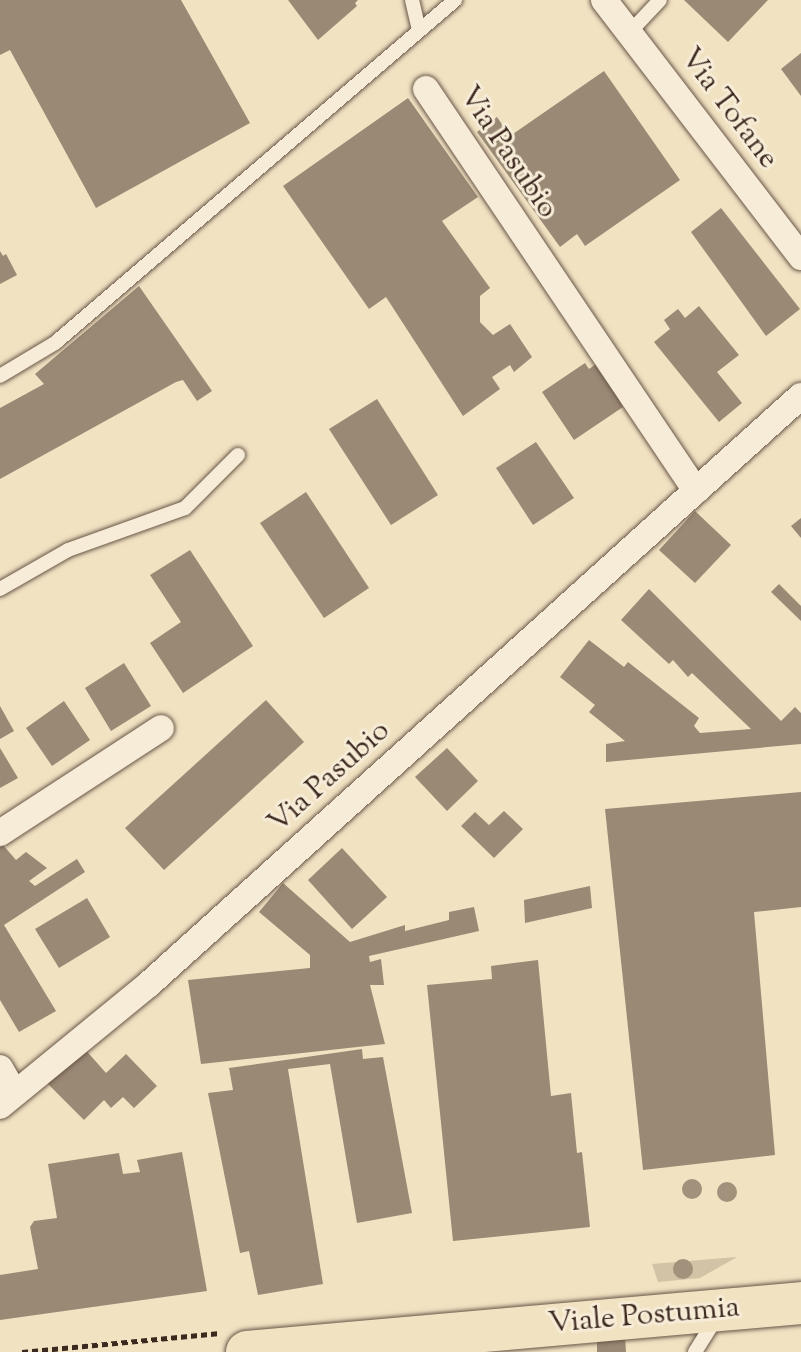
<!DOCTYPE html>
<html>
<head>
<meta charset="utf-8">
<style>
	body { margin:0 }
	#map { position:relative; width:801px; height:1352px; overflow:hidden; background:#f1e2c2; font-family:"Sorts Mill Goudy",serif }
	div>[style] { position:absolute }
	.green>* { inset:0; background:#d2c2a6 }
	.building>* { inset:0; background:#9a8974 }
	.path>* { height:5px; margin-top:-2.5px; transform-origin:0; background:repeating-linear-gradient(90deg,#3c281f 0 6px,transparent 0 10px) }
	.roads { filter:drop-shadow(0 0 2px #695648) drop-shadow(0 0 2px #695648) }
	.lane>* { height:14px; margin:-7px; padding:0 7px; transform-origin:7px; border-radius:7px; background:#f6ecd7 }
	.street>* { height:26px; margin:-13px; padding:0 13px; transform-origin:13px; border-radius:13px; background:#f6ecd7 }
	.primary>* { height:42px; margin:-21px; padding:0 21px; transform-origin:21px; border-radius:21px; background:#f1e2c2 }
	.trees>* { width:20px; height:20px; margin:-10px; border-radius:50%; background:#a2917b }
	span { translate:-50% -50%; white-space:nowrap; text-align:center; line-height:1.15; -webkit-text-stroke:6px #f6ecd7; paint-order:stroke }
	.street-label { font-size:30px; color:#3c281f }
</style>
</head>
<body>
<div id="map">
	<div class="green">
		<i style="clip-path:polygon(737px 1257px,700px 1278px,658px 1282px,652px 1264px)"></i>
	</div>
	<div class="building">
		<i style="clip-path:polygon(0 0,181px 0,250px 123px,96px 208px,10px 50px,0 55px)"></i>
		<i style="clip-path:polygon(288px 0,358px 0,355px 3px,357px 6px,318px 40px)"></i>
		<i style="clip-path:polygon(684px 0,768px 0,728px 42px)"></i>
		<i style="clip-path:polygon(801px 53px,801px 96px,781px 69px)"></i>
		<i style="clip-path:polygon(604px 71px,680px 180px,585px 246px,577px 234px,560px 247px,477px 132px,497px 117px,510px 136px)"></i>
		<i style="clip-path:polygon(408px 98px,478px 197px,442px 221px,490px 288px,480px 296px,480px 322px,493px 335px,510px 324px,532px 357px,514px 372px,510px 365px,492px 377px,500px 389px,463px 416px,386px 297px,369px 309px,283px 186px)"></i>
		<i style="clip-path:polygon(721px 208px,800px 309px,766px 336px,691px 232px)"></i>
		<i style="clip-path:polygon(0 251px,3px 256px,6px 254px,17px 275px,0 284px)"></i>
		<i style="clip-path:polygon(139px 286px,212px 391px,197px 401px,183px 380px,176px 382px,0 479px,0 408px,44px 384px,35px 374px)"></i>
		<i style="clip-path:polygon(699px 306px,739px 355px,717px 372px,742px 403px,719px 422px,654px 342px,670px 329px,664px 320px,678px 309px,685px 318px)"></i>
		<i style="clip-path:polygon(599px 362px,623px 407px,574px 440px,542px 392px,585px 363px,589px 369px)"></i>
		<i style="clip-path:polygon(377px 399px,438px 495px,391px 525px,329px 429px)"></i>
		<i style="clip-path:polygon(536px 442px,574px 498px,533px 525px,496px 468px)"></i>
		<i style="clip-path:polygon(306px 492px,369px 588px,324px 618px,260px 523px)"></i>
		<i style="clip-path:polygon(695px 511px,731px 545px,695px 583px,659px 550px)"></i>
		<i style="clip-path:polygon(801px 518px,801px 538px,791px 526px)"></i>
		<i style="clip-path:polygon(190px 550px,253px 646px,183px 693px,150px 643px,181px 622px,150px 575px)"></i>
		<i style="clip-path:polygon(779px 584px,801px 606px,801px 621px,771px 592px)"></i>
		<i style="clip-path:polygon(649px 589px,781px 721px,795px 707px,801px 713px,801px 744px,606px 762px,606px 744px,625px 741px,589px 712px,595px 705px,560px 677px,589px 640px,624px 667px,628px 662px,699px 718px,694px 726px,700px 733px,751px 729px,692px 673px,688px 677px,673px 660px,669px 664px,621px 620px)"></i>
		<i style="clip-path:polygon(124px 663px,151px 706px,111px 731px,85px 688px)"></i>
		<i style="clip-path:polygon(266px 700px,304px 742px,164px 870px,125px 828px)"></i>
		<i style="clip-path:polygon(64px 701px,90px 740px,52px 766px,26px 728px)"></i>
		<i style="clip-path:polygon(0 706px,14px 731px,0 739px)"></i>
		<i style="clip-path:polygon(0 748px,18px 778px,0 788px)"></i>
		<i style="clip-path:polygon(447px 748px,478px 781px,447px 811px,415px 777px)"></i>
		<i style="clip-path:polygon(801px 792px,801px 907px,754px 912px,775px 1155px,643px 1170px,605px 809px)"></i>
		<i style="clip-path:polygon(504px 811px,523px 829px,494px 858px,461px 826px,475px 812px,489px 825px)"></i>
		<i style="clip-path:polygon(3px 845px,16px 860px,26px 852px,47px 868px,29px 881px,35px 886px,77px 859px,85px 872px,4px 925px,56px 1011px,19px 1032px,0 1000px,0 847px)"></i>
		<i style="clip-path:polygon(342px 848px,387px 897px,352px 929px,308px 880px)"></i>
		<i style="clip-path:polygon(283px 883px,350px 942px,405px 925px,405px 931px,449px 920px,449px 912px,474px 907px,479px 931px,369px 956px,370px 962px,381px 959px,384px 985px,370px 985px,385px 1044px,201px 1064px,188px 980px,310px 968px,310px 955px,259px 912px)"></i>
		<i style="clip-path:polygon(590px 886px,592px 908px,525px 923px,524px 900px)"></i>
		<i style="clip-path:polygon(87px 898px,110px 937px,59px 968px,35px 929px)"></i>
		<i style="clip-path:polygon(538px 960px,551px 1096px,571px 1093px,577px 1153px,582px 1152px,590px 1227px,453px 1241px,427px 985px,492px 979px,491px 966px)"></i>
		<i style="clip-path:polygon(83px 1047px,106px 1073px,126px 1054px,157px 1086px,134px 1108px,123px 1097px,111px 1108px,104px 1100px,84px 1120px,46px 1082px)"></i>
		<i style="clip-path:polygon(362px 1049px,363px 1059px,383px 1057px,412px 1213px,357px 1223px,330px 1064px,288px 1069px,323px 1284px,258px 1295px,249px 1251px,240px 1253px,208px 1093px,233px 1090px,229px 1068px)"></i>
		<i style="clip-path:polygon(182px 1152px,207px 1291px,0 1320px,0 1275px,38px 1269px,30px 1227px,34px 1221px,57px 1218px,48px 1164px,119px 1153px,123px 1174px,140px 1172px,137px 1160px)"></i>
		<i style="clip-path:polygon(625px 1337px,626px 1352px,597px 1352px,597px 1338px)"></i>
	</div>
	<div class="path">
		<i style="left:22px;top:1352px;width:199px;rotate:-5.5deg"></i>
	</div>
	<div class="roads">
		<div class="lane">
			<i style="left:412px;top:0;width:31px;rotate:77deg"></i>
			<i style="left:629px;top:33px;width:45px;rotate:-46.8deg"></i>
			<i style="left:0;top:376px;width:64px;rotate:-31deg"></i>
			<i style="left:55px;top:343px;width:527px;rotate:-40.61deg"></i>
			<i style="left:0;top:589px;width:78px;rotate:-29.8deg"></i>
			<i style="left:68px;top:550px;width:124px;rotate:-19.7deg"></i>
			<i style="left:185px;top:508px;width:75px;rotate:-45deg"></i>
			<i style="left:695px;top:1352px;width:39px;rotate:-58deg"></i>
		</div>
		<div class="street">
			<i style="left:604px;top:0;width:324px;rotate:52.5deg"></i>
			<i style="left:426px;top:89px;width:484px;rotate:56.1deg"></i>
			<i style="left:0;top:833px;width:192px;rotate:-33.1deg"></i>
			<i style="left:0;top:1068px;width:28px;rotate:60deg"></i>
			<i style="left:0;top:1106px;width:193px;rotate:-39.3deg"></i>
			<i style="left:149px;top:984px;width:878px;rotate:-42.05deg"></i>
		</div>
		<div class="primary">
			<i style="left:247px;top:1352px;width:556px;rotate:-5.05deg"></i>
		</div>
	</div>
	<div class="trees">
		<i style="left:692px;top:1189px"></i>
		<i style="left:727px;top:1192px"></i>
		<i style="left:683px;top:1269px"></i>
	</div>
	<div class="street-label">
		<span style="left:728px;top:109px;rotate:53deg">Via Tofane</span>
		<span style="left:507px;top:153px;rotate:56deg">Via Pasubio</span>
		<span style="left:330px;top:778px;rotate:-42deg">Via Pasubio</span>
		<span style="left:644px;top:1317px;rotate:-5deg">Viale Postumia</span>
	</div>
</div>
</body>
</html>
